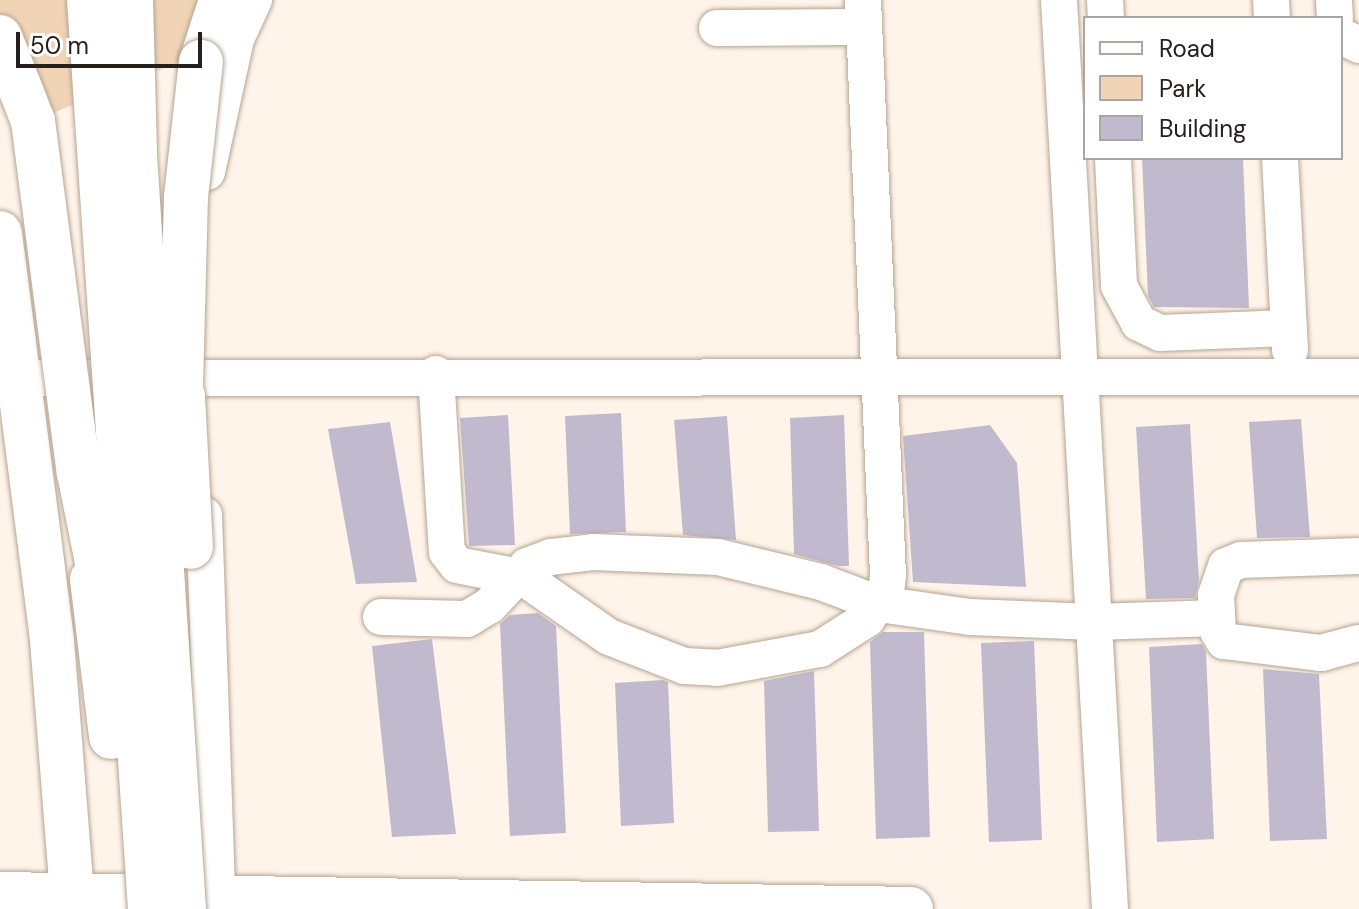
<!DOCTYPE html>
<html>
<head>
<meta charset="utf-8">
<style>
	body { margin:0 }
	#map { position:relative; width:1359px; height:909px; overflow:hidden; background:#fff4e9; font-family:"DM Sans",sans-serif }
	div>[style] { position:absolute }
	.green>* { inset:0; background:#f1d4b6 }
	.building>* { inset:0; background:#c1bacf }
	.roads { filter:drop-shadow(0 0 2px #b5a493) drop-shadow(0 0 2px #b5a493) }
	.minor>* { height:36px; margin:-18px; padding:0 18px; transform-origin:18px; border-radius:18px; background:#fff }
	.major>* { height:44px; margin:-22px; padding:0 22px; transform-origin:22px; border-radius:22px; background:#fff }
	.highway>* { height:44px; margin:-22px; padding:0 22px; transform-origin:22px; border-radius:22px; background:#fff }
	.bridges { filter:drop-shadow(0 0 2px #b5a493) drop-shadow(0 0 2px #b5a493) }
	.highway-bridge>* { height:44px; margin:-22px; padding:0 22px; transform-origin:22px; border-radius:22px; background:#fff }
	span { translate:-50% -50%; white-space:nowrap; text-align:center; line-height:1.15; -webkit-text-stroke:8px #fff; paint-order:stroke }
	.legend { position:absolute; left:1083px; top:16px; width:260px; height:144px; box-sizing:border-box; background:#fff; border:2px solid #a9a6a3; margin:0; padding:10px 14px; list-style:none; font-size:24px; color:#27201a }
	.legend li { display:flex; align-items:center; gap:16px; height:40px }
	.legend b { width:40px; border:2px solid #a9a6a3 }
	.scale { position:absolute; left:16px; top:32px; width:186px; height:36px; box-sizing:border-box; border:4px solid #27201a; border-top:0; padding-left:10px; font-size:24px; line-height:28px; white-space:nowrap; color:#27201a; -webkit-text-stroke:6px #fff; paint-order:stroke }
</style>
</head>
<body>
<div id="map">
	<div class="green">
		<i style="clip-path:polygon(0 0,268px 0,236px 39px,33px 121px,0 89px)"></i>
	</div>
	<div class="building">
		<i style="clip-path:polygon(1142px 158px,1243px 158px,1249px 308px,1154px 307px,1148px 296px)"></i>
		<i style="clip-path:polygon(621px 413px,626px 532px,570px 534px,565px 416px)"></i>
		<i style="clip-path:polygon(508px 415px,515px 545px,469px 546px,460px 418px)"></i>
		<i style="clip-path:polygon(844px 415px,849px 566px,838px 566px,794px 554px,790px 418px)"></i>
		<i style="clip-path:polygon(727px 416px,736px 540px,683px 535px,674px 420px)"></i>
		<i style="clip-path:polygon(1301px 419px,1310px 537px,1257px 538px,1249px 422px)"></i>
		<i style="clip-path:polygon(390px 422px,417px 582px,356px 584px,328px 429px)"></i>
		<i style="clip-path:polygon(1190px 424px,1199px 580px,1195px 598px,1146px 599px,1136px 427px)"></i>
		<i style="clip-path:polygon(990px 425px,1017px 463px,1026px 587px,913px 582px,903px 436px)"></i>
		<i style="clip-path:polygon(538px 613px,556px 626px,566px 833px,510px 836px,500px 624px,510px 615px)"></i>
		<i style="clip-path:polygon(883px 632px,924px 632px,930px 837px,876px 839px,870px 642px)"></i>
		<i style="clip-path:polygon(432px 639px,456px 834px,392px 837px,372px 646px)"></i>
		<i style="clip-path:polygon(1034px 641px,1042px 840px,989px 842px,981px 643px)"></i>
		<i style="clip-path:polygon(1202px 644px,1206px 652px,1214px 839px,1157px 842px,1149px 647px)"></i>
		<i style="clip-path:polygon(1263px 669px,1319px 674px,1327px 839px,1270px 841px)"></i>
		<i style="clip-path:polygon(814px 671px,819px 831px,768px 832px,764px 681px)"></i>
		<i style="clip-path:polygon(663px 680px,668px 682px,674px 823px,621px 826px,615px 683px)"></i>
	</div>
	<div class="roads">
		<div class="minor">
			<i style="left:1059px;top:0;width:910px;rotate:86.79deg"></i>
			<i style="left:1105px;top:0;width:18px;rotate:87deg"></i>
			<i style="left:1271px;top:0;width:18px;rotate:87deg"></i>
			<i style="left:1334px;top:0;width:18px;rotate:87deg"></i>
			<i style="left:717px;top:28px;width:147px;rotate:-0.4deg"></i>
			<i style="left:1341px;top:36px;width:20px;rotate:27deg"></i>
			<i style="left:1113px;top:158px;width:128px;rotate:87.3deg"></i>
			<i style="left:1119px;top:286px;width:42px;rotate:61.6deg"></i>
			<i style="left:1139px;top:323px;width:23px;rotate:25deg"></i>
			<i style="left:1160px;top:333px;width:129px;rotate:-2.2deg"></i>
			<i style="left:1280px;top:158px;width:192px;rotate:87deg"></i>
			<i style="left:207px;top:172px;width:136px;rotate:-77.7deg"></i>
			<i style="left:236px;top:39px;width:43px;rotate:-65.2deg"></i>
			<i style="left:436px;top:374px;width:178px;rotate:86.5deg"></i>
			<i style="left:447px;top:552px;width:16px;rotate:52deg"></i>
			<i style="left:457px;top:565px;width:68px;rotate:11deg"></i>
			<i style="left:524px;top:578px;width:103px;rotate:34.8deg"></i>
			<i style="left:609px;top:637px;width:80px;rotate:21.1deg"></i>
			<i style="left:684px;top:666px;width:33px;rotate:3deg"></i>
			<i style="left:717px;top:668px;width:105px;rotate:-10.5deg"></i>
			<i style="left:820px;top:649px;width:56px;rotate:-32.6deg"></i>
			<i style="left:867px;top:619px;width:33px;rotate:-55deg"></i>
			<i style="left:886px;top:592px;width:17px;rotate:-83deg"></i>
			<i style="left:888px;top:575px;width:576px;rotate:-92.49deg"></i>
			<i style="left:0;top:378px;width:1359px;rotate:-0.04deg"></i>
			<i style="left:204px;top:515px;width:394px;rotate:88deg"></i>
			<i style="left:1359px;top:556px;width:118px;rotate:178.1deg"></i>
			<i style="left:1241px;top:560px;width:16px;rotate:158deg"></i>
			<i style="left:1226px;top:566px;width:31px;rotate:109deg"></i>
			<i style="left:1216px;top:595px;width:36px;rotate:87deg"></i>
			<i style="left:1218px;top:631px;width:12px;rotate:59deg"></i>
			<i style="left:1224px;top:641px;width:98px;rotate:7.1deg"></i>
			<i style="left:1321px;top:653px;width:39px;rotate:-15deg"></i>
			<i style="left:381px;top:617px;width:86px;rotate:1.3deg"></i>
			<i style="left:467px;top:619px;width:26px;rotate:-31deg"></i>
			<i style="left:489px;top:606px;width:55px;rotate:-46.5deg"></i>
			<i style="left:527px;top:566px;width:26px;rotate:-21deg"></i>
			<i style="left:551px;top:557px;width:42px;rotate:-6.8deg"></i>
			<i style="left:593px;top:552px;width:125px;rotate:2.3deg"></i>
			<i style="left:718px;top:557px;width:106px;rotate:13.6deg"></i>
			<i style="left:821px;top:582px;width:62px;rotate:20.8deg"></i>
			<i style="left:879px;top:604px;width:92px;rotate:8.1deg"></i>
			<i style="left:970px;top:617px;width:125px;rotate:2.3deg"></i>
			<i style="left:1095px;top:622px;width:122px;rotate:-1.9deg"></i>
		</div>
		<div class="major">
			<i style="left:0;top:233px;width:410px;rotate:82.7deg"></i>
			<i style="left:52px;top:640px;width:270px;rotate:85.5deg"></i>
			<i style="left:0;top:894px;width:911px;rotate:0.94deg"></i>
		</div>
		<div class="highway">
			<i style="left:201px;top:62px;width:65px;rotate:-72.1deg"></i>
		</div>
	</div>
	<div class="bridges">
		<div class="highway-bridge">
			<i style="left:89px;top:0;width:911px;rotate:86.16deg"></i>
			<i style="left:131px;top:0;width:155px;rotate:88.5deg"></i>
			<i style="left:135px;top:155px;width:756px;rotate:86.28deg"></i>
			<i style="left:0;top:37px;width:90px;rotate:68.6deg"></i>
			<i style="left:33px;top:121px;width:355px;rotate:82.6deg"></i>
			<i style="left:79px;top:473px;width:137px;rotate:78.6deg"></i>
			<i style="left:183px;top:396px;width:151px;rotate:87deg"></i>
			<i style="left:180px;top:425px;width:228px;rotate:-88.5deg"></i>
			<i style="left:186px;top:197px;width:136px;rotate:-83.7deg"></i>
			<i style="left:92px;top:579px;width:159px;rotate:83.1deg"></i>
		</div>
	</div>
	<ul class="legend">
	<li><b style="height:10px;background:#fff"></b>Road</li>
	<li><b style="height:22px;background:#f1d4b6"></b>Park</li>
	<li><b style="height:22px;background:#c1bacf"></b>Building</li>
	</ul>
	<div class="scale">50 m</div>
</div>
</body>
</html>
